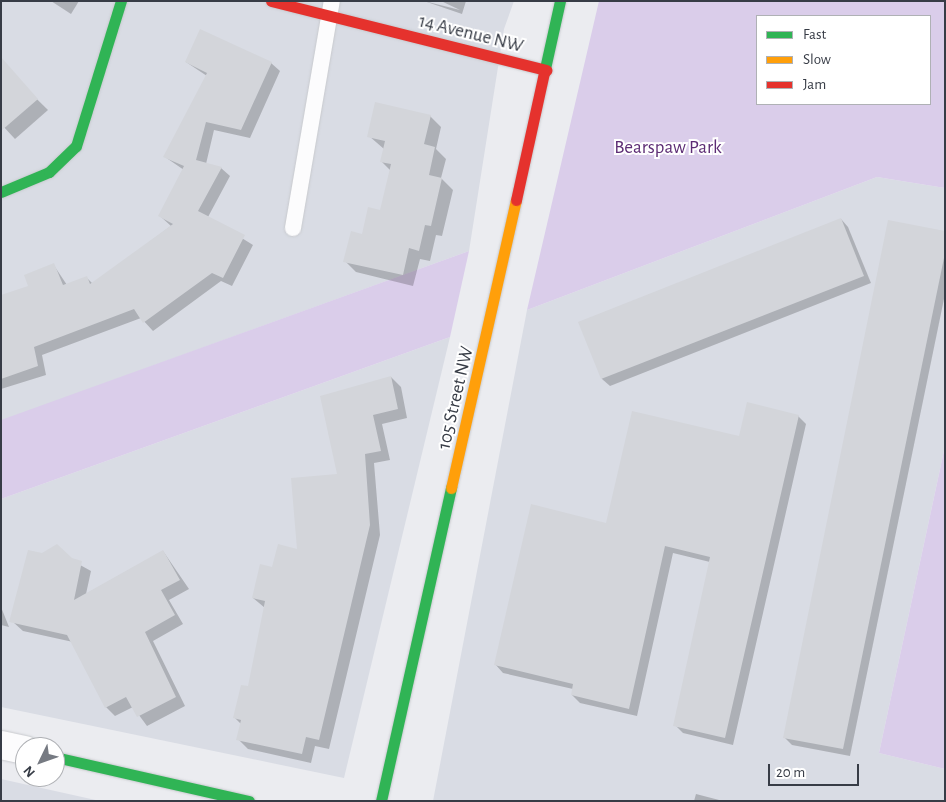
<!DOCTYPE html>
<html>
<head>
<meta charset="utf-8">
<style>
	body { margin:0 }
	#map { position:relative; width:946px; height:802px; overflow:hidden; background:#ebecf0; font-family:"Alegreya Sans",sans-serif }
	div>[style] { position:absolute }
	.residential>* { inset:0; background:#d9dce4 }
	.green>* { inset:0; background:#dacdea }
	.shadow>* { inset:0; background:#0003 }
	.building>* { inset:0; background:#d3d5da }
	.roads { filter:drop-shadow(0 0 1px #c8cace) drop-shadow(0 0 1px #c8cace) }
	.lane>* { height:16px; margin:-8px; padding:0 8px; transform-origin:8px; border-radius:8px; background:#fcfcfd }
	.street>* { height:28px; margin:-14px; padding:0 14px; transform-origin:14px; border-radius:14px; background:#fcfcfd }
	.fast>* { height:11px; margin:-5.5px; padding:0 5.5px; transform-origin:5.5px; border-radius:5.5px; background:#30b455 }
	.slow>* { height:11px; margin:-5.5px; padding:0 5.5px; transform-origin:5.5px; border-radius:5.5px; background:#ff9f0a }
	.jam>* { height:11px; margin:-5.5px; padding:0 5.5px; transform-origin:5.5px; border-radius:5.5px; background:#e5322d }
	span { translate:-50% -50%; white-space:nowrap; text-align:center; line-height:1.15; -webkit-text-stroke:4px #fff; paint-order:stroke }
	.street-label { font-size:19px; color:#373c46 }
	.park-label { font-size:19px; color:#5d2d75 }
	.frame { position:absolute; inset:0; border:2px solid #373c46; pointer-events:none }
	.legend { position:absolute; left:756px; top:15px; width:175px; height:90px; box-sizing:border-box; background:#fff; border:1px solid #afb1b5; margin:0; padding:6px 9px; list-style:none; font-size:15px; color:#373c46 }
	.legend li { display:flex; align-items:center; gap:10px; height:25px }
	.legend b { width:25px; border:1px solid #afb1b5 }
	.north { position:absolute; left:15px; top:737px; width:50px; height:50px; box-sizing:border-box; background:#fff; border:1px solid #afb1b5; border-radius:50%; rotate:228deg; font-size:14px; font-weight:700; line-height:20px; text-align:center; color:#373c46 }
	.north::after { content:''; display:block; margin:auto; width:18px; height:22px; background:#767a82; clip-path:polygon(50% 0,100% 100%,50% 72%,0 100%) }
	.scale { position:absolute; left:768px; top:764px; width:91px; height:22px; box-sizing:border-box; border:2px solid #373c46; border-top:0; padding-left:6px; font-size:15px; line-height:18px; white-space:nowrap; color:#373c46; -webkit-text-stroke:4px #fff; paint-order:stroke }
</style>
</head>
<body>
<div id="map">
	<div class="residential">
		<i style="clip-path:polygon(1px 1px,514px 1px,504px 29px,469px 251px,1px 421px)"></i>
		<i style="clip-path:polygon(877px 177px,945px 188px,945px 446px,879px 753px,945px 769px,945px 801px,433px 801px,527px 310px)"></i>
		<i style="clip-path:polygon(450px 337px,344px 778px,1px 707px,1px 499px)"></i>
		<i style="clip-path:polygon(1px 779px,100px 801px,1px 801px)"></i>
	</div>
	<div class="green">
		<i style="clip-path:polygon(evenodd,599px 1px,945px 1px,945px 188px,877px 177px,527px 310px,599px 1px,757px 16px,930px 16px,930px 104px,757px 104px,757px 16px)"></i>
		<i style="clip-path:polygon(469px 251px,450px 337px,1px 499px,1px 420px)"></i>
		<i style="clip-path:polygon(945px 446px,945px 769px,879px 753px)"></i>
	</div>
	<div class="shadow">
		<i style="clip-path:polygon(51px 1px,79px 1px,71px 14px)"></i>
		<i style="clip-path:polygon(424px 1px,460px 10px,441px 1px,466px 1px,462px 14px)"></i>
		<i style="clip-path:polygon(186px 62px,271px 63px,280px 71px,250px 138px,214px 130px,206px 164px,221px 168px,230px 176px,208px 217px,253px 245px,232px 286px,221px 281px,153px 331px,141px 318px,42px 355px,46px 375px,1px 389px,1px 296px,30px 287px,53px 264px,67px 285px,86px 277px,93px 284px,171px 226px,160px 216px,184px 170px,165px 157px,207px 76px)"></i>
		<i style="clip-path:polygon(1px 64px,48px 110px,15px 139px,1px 124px)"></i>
		<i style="clip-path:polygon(430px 116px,441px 127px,436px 149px,446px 159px,441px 178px,453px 190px,442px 236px,436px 235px,430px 261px,420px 259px,413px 286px,356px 272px,345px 261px,381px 212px,391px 171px,381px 161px,384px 149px,369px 136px)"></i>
		<i style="clip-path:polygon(841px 219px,848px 227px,871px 283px,610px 386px,602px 379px,580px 322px)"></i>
		<i style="clip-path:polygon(945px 233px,945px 294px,850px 756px,792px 745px,784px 737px)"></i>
		<i style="clip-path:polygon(391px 377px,401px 387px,407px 418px,382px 424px,390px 460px,374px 463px,380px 535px,329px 749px,315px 746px,311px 763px,248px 749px,238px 739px,241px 724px,235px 718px,249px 688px,265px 608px,253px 598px,273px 568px,299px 550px)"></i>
		<i style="clip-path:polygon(798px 416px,806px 424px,733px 745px,683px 733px,675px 725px,710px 562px,673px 553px,637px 716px,580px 703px,572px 695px,573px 689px,503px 673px,495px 664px,607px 524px,740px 438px)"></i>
		<i style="clip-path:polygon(163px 551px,189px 589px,169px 600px,183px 624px,153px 641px,185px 706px,147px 726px,133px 707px,115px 716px,106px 707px,73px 642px,23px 631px,13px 622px,71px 560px,91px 571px,86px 594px)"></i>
		<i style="clip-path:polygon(1px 607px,9px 627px,1px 625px)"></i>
		<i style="clip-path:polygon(696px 794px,723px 801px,694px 801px)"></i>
	</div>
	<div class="building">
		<i style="clip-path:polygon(200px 29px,272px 62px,241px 130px,206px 122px,196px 160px,222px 167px,198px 211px,245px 235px,223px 278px,212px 273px,143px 323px,134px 309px,34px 347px,38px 366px,1px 379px,1px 295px,28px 286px,24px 275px,54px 263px,63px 285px,87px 276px,90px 284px,173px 224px,158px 216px,184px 166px,163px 157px,207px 73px,185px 62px)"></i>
		<i style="clip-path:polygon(1px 57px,38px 99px,1px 131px)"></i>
		<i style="clip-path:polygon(375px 102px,431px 115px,424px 144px,435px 147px,429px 175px,442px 178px,431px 226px,425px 225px,419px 251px,409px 248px,403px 275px,343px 262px,351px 231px,362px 234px,368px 207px,380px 210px,391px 164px,380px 162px,385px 141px,367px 137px)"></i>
		<i style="clip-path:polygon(841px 218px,864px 276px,601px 379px,578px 322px)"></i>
		<i style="clip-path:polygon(888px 220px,945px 231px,945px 253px,843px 749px,783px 738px)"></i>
		<i style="clip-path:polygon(391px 376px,398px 409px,373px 415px,381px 451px,365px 454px,370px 525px,319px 740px,306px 737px,302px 754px,236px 740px,241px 720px,233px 718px,241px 685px,248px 686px,265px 601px,252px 598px,260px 564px,272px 567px,278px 544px,297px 549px,291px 478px,337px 474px,320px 396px)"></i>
		<i style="clip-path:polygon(747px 402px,799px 415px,725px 738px,673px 726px,710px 557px,665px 546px,629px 709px,571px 695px,573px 684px,494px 665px,531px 504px,606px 523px,632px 411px,739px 436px)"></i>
		<i style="clip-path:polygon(57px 544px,72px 558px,82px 561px,74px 600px,163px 550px,180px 580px,161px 590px,175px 615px,145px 632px,176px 697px,137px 717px,126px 697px,105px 708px,67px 635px,9px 622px,28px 550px,42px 553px)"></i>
	</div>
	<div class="roads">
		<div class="lane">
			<i style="left:293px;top:228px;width:230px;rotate:-80.3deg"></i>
		</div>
		<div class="street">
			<i style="left:1px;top:745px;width:25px;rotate:12deg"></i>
		</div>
		<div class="fast">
			<i style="left:544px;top:73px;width:74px;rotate:-77.5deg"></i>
			<i style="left:1px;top:192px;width:52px;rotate:-22.6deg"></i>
			<i style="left:49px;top:172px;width:37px;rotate:-44deg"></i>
			<i style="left:76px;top:146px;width:152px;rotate:-72.8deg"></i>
			<i style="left:55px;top:757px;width:199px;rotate:12.8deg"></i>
			<i style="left:381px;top:801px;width:321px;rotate:-77.4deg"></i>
		</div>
		<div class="slow">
			<i style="left:451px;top:488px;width:295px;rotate:-77.3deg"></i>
		</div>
		<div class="jam">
			<i style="left:271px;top:1px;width:284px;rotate:14.1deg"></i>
			<i style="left:516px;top:200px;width:130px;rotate:-77.6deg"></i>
		</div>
	</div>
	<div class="street-label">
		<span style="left:471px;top:34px;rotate:14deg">14 Avenue NW</span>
		<span style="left:456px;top:398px;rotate:-77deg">105 Street NW</span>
	</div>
	<div class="park-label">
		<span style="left:668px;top:148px">Bearspaw Park</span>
	</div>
	<div class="frame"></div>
	<ul class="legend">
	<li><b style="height:6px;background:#30b455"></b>Fast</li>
	<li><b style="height:6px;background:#ff9f0a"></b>Slow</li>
	<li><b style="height:6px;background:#e5322d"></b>Jam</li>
	</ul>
	<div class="north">N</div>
	<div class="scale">20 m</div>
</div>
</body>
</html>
